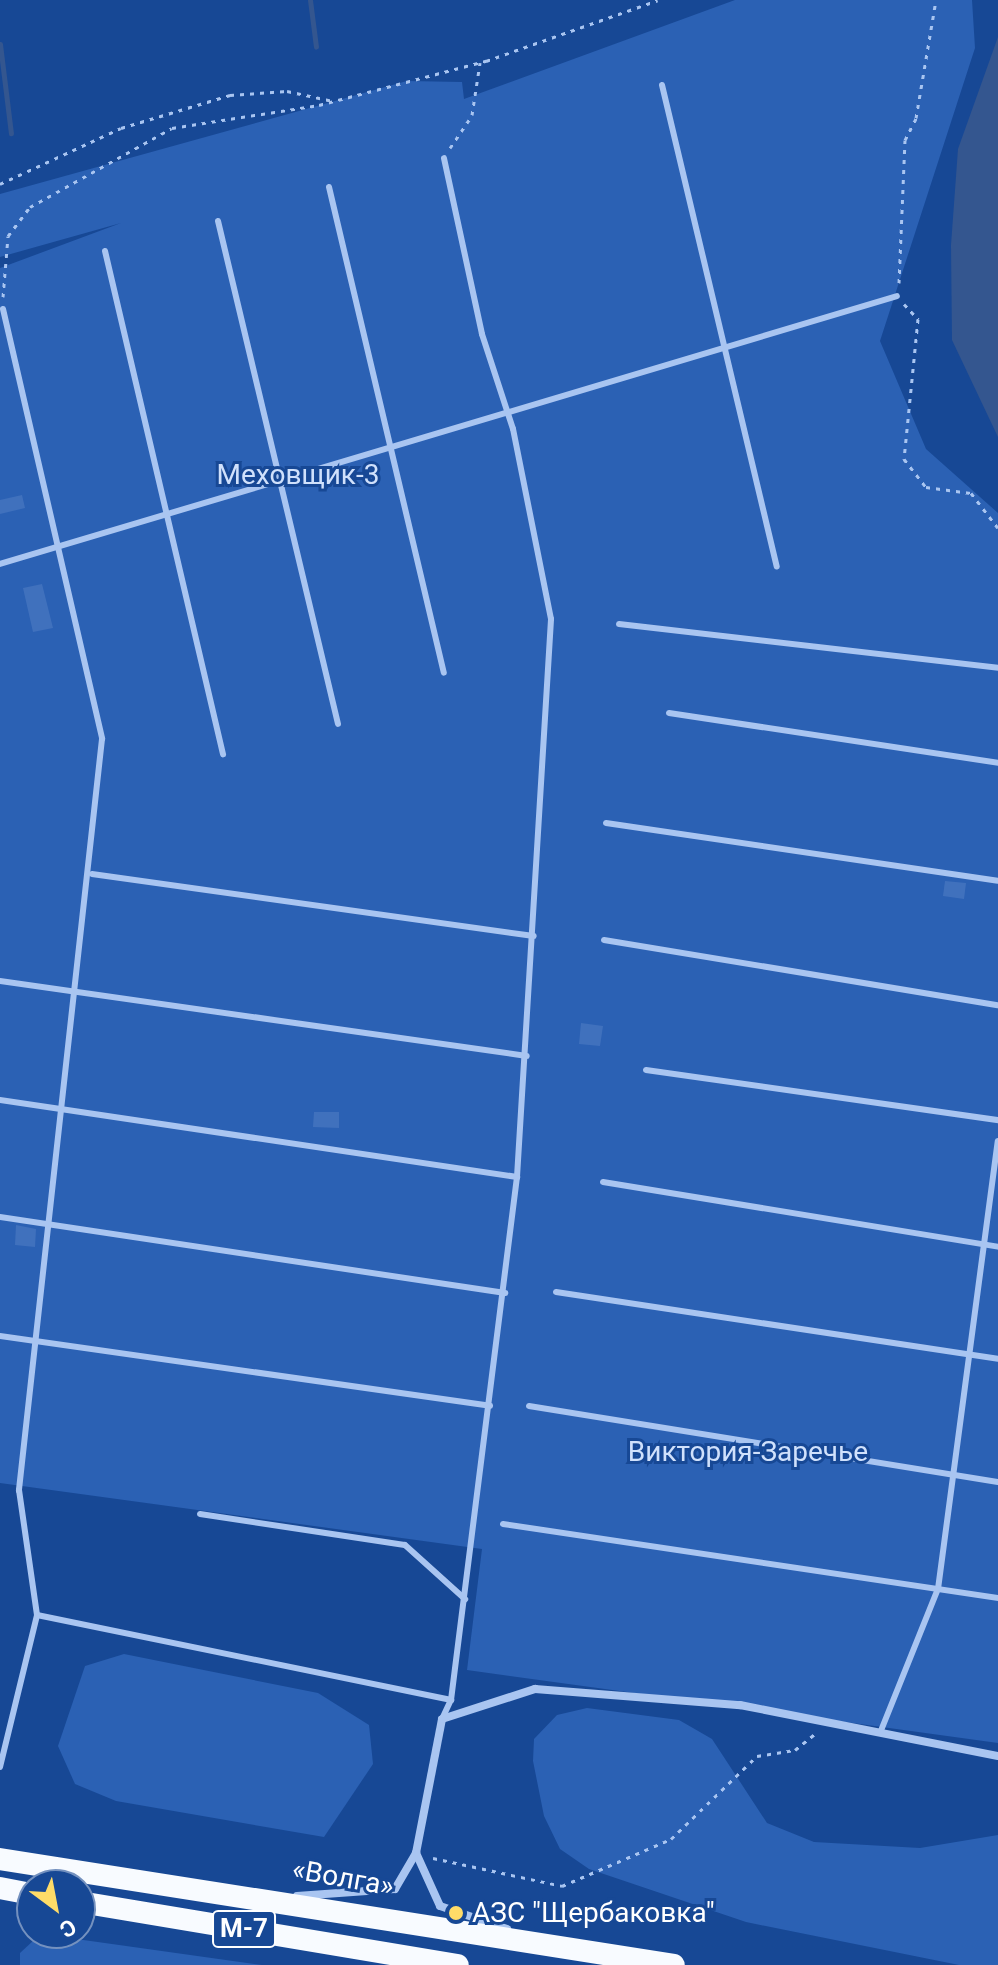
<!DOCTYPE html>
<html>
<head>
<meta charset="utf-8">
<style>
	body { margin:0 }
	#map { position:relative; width:998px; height:1965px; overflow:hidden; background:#174895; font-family:Roboto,sans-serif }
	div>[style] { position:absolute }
	.green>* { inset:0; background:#2b61b4 }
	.water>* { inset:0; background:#34568f }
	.stream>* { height:5px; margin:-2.5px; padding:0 2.5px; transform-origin:2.5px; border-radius:2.5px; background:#34568f }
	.building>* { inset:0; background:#4071bd }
	.path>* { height:3px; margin-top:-1.5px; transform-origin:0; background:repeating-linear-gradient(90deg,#a9c5f1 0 4px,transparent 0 10px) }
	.service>* { height:6px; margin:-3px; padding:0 3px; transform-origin:3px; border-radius:3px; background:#a9c5f1 }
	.minor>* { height:8px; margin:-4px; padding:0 4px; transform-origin:4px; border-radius:4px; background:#a9c5f1 }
	.trunk>* { height:22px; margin:-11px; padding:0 11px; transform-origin:11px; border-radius:11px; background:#f8fbff }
	.dots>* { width:22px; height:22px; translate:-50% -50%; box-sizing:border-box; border:4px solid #174895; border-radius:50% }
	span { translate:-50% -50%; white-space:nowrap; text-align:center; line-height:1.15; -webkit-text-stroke:6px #174895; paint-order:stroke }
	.shield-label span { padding:2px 6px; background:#174895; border:2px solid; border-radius:6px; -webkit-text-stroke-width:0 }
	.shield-label { font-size:26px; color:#fff; font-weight:700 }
	.park-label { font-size:28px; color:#d0e1fc }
	.street-label { font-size:28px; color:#fff }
	.poi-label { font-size:28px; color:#fff }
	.left { translate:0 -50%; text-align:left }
	.north { position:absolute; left:16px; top:1869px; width:80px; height:80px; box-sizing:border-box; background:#174895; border:2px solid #7491bf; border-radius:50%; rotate:148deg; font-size:22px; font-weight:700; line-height:32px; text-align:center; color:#fff }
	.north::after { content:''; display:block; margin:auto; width:28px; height:36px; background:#ffdc68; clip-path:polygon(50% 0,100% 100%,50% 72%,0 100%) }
</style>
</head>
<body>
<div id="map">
	<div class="green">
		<i style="clip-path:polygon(735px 0,972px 0,975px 48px,880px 341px,926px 449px,998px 513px,998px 1743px,467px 1670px,482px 1549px,0 1483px,0 268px,121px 223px,0 257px,0 194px,407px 81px,462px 82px,464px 99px)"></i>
		<i style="clip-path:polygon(124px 1654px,318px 1693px,369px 1725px,373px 1764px,324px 1837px,116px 1801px,75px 1784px,58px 1746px,85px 1666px)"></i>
		<i style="clip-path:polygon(587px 1708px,679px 1720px,712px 1739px,767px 1823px,814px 1842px,920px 1848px,998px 1835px,998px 1965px,959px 1965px,746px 1922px,589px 1869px,560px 1849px,544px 1816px,533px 1761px,534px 1739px,557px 1715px)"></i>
		<i style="clip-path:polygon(55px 1936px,262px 1965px,20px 1965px,20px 1953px,34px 1940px)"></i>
	</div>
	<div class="water">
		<i style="clip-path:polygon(998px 37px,998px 437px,952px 340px,951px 245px,958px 149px)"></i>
	</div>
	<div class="stream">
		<i style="left:310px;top:0;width:47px;rotate:82.7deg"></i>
		<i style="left:0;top:44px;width:90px;rotate:83deg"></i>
	</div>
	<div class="building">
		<i style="clip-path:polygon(22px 495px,25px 508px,0 514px,0 500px)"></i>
		<i style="clip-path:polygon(42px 584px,53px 628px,33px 632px,23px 588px)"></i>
		<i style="clip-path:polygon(945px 881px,966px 883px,964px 899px,943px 896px)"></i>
		<i style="clip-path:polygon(581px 1023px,603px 1026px,600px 1046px,579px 1044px)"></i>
		<i style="clip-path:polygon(314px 1112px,339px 1112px,339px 1128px,313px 1127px)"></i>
		<i style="clip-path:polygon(16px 1225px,36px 1229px,35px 1247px,15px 1245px)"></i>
	</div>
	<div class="path">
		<i style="left:450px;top:148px;width:40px;rotate:-56deg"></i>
		<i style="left:472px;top:115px;width:53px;rotate:-81.3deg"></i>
		<i style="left:0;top:184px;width:133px;rotate:-24.8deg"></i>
		<i style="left:121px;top:128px;width:114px;rotate:-16.8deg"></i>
		<i style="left:230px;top:95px;width:57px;rotate:-4deg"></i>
		<i style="left:287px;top:91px;width:47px;rotate:12.3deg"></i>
		<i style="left:899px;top:283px;width:143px;rotate:-87.6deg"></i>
		<i style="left:905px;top:140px;width:25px;rotate:-63deg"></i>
		<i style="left:916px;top:118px;width:120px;rotate:-80.4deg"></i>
		<i style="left:3px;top:297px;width:61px;rotate:-85.3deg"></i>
		<i style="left:8px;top:236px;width:36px;rotate:-53deg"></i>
		<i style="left:30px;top:207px;width:162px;rotate:-29.1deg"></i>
		<i style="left:172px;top:128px;width:149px;rotate:-8.9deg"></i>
		<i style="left:319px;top:105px;width:173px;rotate:-14.8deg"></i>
		<i style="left:486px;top:61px;width:182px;rotate:-19.5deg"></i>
		<i style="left:904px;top:304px;width:21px;rotate:47deg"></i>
		<i style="left:918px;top:319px;width:141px;rotate:95.7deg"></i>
		<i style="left:904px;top:459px;width:36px;rotate:52deg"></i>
		<i style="left:926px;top:487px;width:45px;rotate:7.6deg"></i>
		<i style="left:971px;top:493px;width:44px;rotate:52.4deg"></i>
		<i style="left:433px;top:1858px;width:132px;rotate:12.2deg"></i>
		<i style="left:562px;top:1886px;width:119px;rotate:-23.3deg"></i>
		<i style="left:671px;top:1839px;width:120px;rotate:-44deg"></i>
		<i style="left:757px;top:1756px;width:38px;rotate:-9deg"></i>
		<i style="left:795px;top:1750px;width:27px;rotate:-39deg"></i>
	</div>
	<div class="service">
		<i style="left:662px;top:85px;width:495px;rotate:76.6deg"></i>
		<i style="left:329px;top:187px;width:499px;rotate:76.7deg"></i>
		<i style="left:218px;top:221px;width:517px;rotate:76.58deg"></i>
		<i style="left:105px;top:251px;width:517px;rotate:76.8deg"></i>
		<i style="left:3px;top:309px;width:441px;rotate:77deg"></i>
		<i style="left:102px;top:739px;width:756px;rotate:96.31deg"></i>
		<i style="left:19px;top:1490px;width:126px;rotate:81.8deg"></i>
		<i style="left:37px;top:1615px;width:423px;rotate:11.6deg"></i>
		<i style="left:0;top:564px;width:936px;rotate:-16.63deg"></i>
		<i style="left:619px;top:624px;width:382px;rotate:6.6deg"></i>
		<i style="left:669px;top:713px;width:333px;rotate:8.6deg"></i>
		<i style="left:606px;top:823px;width:396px;rotate:8.4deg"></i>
		<i style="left:92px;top:874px;width:446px;rotate:8deg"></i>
		<i style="left:604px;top:940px;width:399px;rotate:9.4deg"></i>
		<i style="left:0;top:981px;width:532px;rotate:8.1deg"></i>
		<i style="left:646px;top:1070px;width:356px;rotate:8.1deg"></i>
		<i style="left:0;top:1100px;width:523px;rotate:8.47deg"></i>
		<i style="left:603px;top:1182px;width:400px;rotate:9.3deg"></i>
		<i style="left:0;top:1217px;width:511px;rotate:8.56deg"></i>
		<i style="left:556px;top:1292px;width:447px;rotate:8.6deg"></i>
		<i style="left:0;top:1336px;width:495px;rotate:8.1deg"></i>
		<i style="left:529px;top:1406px;width:475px;rotate:9.2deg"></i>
		<i style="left:200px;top:1514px;width:207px;rotate:8.6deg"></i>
		<i style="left:405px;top:1545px;width:81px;rotate:42deg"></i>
		<i style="left:503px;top:1524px;width:501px;rotate:8.5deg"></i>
		<i style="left:442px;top:1719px;width:21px;rotate:-65deg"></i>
		<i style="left:451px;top:1700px;width:527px;rotate:-82.81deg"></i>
		<i style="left:517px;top:1177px;width:559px;rotate:-86.51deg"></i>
		<i style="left:551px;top:619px;width:194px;rotate:-101.3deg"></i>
		<i style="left:513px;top:429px;width:100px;rotate:-108.1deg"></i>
		<i style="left:482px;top:334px;width:180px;rotate:-102.2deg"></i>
		<i style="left:880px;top:1733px;width:155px;rotate:-68.1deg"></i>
		<i style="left:938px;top:1589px;width:452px;rotate:-82.4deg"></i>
		<i style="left:0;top:1767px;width:156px;rotate:-76.3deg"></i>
	</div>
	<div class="minor">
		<i style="left:416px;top:1853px;width:58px;rotate:65.6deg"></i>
		<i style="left:440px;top:1906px;width:71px;rotate:18.9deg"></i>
		<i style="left:297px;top:1896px;width:98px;rotate:-4.1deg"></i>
		<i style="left:395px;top:1889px;width:42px;rotate:-59.7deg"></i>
		<i style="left:416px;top:1853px;width:136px;rotate:-79deg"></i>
		<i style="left:442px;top:1719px;width:98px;rotate:-17.9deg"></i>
		<i style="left:535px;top:1689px;width:206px;rotate:4.5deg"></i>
		<i style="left:740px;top:1705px;width:263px;rotate:11.2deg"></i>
	</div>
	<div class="trunk">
		<i style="left:0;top:1859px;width:682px;rotate:8.94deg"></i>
		<i style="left:0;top:1888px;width:33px;rotate:11deg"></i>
		<i style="left:80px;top:1902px;width:383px;rotate:9.5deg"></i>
	</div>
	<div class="dots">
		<i style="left:456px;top:1913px;background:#ffdc68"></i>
	</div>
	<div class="shield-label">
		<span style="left:244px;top:1929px">М-7</span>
	</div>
	<div class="park-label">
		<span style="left:298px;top:475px">Меховщик-3</span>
		<span style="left:748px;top:1452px">Виктория-Заречье</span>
	</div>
	<div class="street-label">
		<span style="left:343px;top:1878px;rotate:10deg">«Волга»</span>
	</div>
	<div class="poi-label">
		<span class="left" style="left:472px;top:1913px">АЗС "Щербаковка"</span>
	</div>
	<div class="north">С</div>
</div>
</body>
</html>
